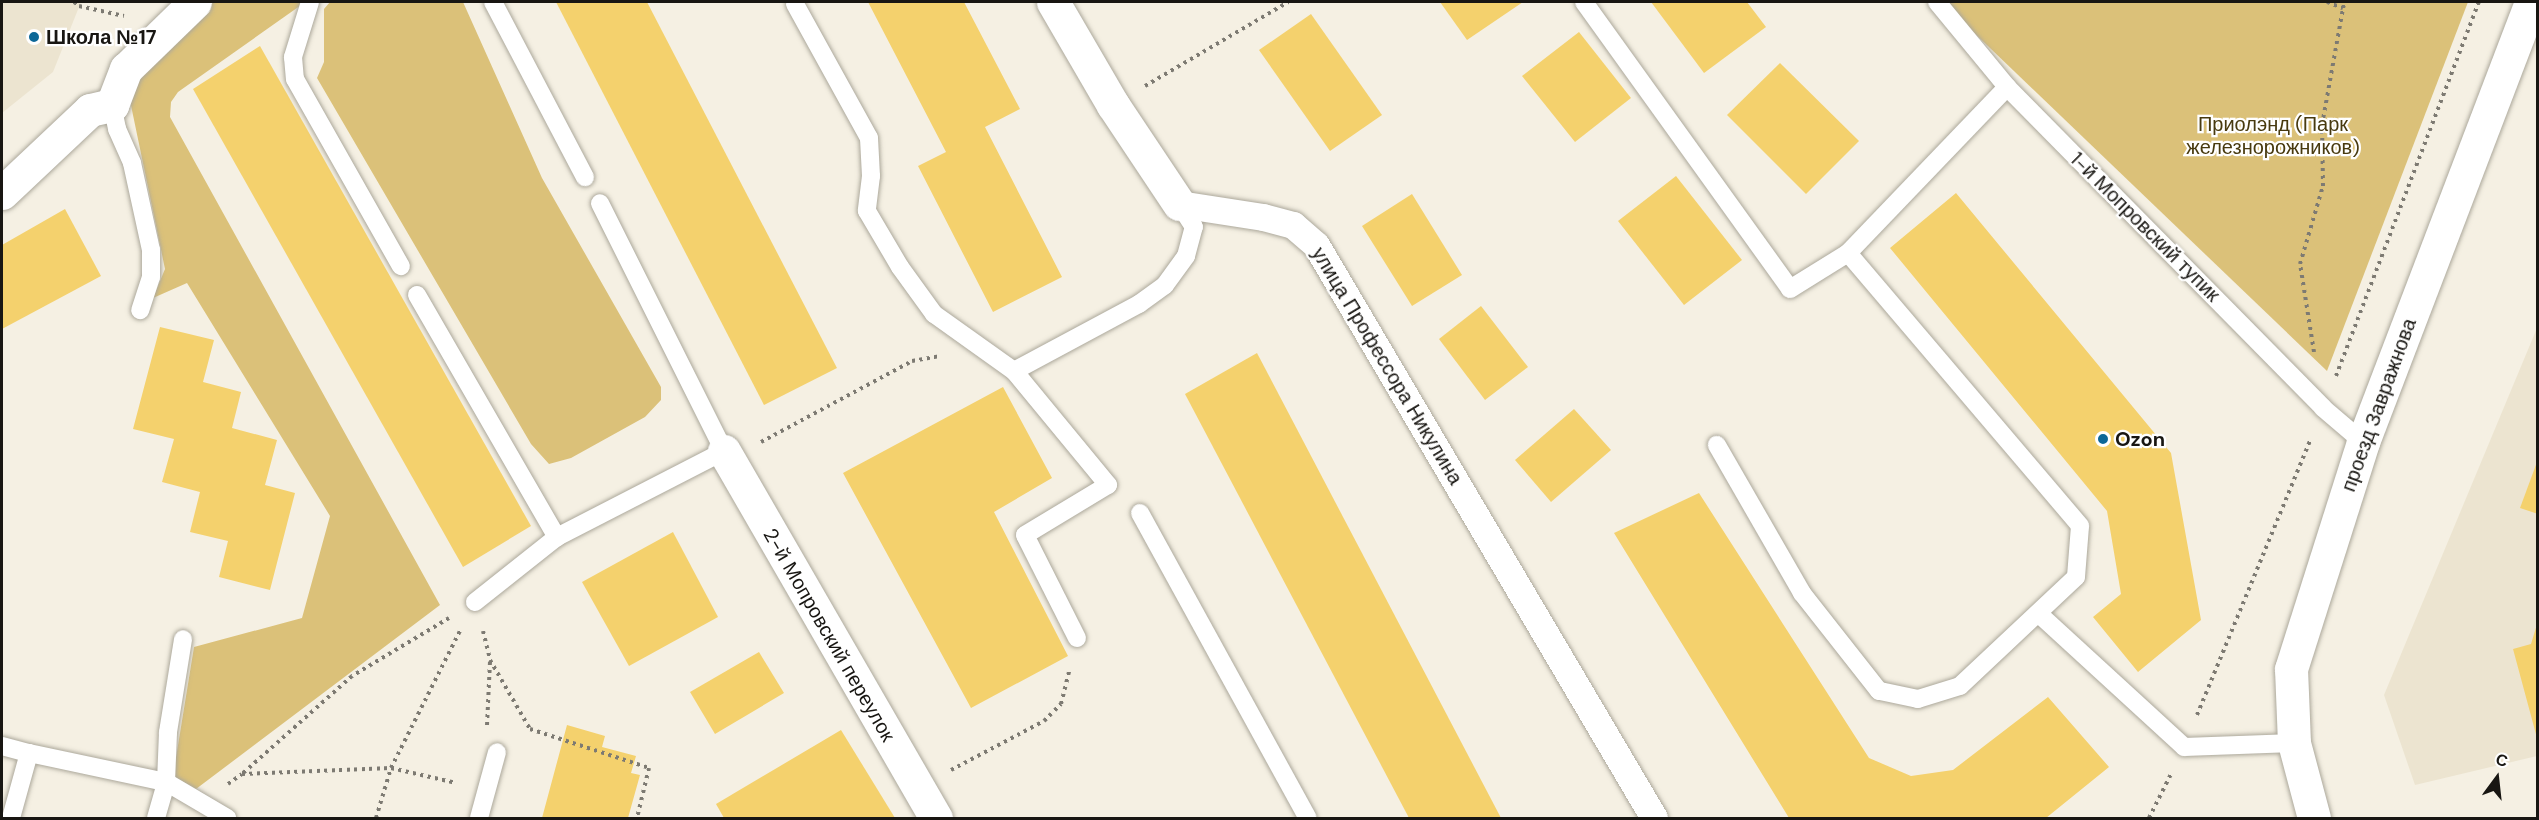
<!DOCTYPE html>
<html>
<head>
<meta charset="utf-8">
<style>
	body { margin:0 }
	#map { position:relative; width:2539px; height:820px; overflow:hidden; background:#f5f0e3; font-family:"DM Sans",sans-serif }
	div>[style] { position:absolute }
	.built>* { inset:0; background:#ece4d0 }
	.green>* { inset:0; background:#dbc179 }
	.building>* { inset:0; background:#f4d16d }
	.path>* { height:4px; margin-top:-2px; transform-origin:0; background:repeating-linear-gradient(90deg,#7d7a72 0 3px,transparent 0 7.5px) }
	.roads { filter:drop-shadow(0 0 2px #aca89b) drop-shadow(0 0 2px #aca89b) }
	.service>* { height:18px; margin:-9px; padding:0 9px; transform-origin:9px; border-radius:9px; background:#fff }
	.pedestrian>* { height:27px; margin:-13.5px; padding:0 13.5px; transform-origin:13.5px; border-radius:13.5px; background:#fff }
	.minor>* { height:33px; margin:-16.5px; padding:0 16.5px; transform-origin:16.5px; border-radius:16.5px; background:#fff }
	.tertiary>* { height:33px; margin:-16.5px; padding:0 16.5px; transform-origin:16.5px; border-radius:16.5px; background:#fff }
	.dots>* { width:16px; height:16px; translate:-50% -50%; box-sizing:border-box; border:3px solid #fff; border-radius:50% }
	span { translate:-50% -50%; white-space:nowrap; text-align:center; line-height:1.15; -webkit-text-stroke:4.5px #fff; paint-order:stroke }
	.poi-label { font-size:20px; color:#181612; font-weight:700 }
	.left { translate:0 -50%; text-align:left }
	.park-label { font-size:20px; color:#483a0f }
	.street-label { font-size:20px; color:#181612 }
	.frame { position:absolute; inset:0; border:3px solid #181612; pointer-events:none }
	.north { position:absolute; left:2467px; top:748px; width:60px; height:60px; -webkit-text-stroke:4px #fff; paint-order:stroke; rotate:15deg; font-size:16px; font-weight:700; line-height:24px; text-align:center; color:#181612 }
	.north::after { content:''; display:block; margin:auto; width:21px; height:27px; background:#181612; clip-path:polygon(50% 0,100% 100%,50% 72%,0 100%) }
</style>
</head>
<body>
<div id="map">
	<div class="built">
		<i style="clip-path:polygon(2px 2px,81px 2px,53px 72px,2px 113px)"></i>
		<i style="clip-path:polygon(2537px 328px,2537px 756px,2415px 785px,2384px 695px)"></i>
	</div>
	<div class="green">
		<i style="clip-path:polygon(212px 2px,304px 3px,178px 92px,171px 102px,170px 117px,440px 605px,196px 789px,173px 776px,194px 647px,302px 618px,330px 516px,187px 283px,153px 298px,165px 269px,128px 91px)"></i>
		<i style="clip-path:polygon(330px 2px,463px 2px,542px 178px,661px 387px,661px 400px,645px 417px,571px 458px,549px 464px,531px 444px,317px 78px,324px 62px,324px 9px)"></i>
		<i style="clip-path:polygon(1942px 2px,2468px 2px,2327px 371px)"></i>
	</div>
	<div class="building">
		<i style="clip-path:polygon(556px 2px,647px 2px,837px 368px,764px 405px)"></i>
		<i style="clip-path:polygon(868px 2px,964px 2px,1020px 109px,985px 127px,1062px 277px,993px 312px,918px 166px,946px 152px)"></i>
		<i style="clip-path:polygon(1440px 2px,1523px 2px,1467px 40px)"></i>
		<i style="clip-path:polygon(1651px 2px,1747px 2px,1766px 27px,1704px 73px)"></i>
		<i style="clip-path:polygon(1311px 14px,1382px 115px,1330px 151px,1259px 50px)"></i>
		<i style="clip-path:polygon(1579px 32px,1631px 98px,1575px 142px,1522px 76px)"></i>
		<i style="clip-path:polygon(260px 46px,531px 526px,463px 567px,193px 89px)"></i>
		<i style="clip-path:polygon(1780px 63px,1859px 141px,1806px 194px,1727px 115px)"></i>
		<i style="clip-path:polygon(1676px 176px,1742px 260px,1684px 305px,1618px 221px)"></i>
		<i style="clip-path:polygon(1956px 193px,2171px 453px,2201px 620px,2138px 672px,2093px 617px,2121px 594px,2107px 511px,1890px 248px)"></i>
		<i style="clip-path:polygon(1412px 194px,1462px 275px,1412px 306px,1362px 226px)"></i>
		<i style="clip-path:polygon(65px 209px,101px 276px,2px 329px,2px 245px)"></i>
		<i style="clip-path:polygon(1481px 306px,1528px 367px,1485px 400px,1439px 339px)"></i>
		<i style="clip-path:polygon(160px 327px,214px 340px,203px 382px,241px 392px,232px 428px,277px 440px,265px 485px,295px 493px,270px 590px,219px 577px,228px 541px,190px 532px,200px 492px,162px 482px,174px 439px,133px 429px)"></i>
		<i style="clip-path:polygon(1257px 353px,1501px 818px,1409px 818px,1185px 394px)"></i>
		<i style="clip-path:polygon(1003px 387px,1052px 478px,994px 512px,1068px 656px,971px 708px,843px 473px)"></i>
		<i style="clip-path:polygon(1574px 409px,1611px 450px,1551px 502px,1515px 460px)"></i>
		<i style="clip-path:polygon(2537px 462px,2538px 462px,2538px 514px,2520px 508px)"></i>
		<i style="clip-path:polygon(1699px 493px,1869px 758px,1911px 776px,1953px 770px,2048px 697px,2109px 767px,2046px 818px,1789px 818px,1614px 533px)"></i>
		<i style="clip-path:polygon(673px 532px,718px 617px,629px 666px,582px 582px)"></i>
		<i style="clip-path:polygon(2538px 621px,2538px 738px,2537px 738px,2513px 649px,2531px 644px)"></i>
		<i style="clip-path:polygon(759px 652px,784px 693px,715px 734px,690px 692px)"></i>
		<i style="clip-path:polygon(567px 725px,605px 736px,602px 747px,636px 756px,631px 773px,640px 775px,628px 818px,542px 818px)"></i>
		<i style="clip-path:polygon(841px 730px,895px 818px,724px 818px,716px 804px)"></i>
	</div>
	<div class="path">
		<i style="left:74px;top:2px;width:6px;rotate:39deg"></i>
		<i style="left:79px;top:6px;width:46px;rotate:12.5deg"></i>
		<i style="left:2327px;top:2px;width:17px;rotate:21deg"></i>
		<i style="left:2343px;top:8px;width:6px;rotate:-72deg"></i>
		<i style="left:1145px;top:86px;width:166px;rotate:-30.4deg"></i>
		<i style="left:2314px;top:352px;width:89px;rotate:-99deg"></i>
		<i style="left:2300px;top:264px;width:81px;rotate:-73.6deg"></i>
		<i style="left:2323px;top:186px;width:61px;rotate:-90.9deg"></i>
		<i style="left:2322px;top:125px;width:119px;rotate:-79.8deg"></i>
		<i style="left:2336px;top:376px;width:400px;rotate:-69.1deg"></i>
		<i style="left:761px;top:442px;width:171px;rotate:-28.2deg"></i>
		<i style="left:912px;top:361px;width:28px;rotate:-10deg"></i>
		<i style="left:449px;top:618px;width:113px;rotate:149.1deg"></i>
		<i style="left:352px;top:676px;width:147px;rotate:138.3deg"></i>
		<i style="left:242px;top:774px;width:149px;rotate:-2.3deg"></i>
		<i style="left:391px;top:768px;width:67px;rotate:13deg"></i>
		<i style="left:483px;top:631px;width:30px;rotate:76deg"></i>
		<i style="left:490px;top:660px;width:80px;rotate:59.9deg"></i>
		<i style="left:530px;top:729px;width:125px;rotate:18.1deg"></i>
		<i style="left:649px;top:768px;width:51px;rotate:103.5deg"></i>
		<i style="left:2197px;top:715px;width:299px;rotate:-67.6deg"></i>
		<i style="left:487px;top:725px;width:64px;rotate:-87.3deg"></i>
		<i style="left:951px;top:770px;width:105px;rotate:-27.8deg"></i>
		<i style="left:1044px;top:721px;width:24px;rotate:-45deg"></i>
		<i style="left:1061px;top:704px;width:37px;rotate:-76deg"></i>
		<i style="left:228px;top:784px;width:17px;rotate:-36deg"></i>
		<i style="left:376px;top:818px;width:52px;rotate:-73.3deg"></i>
		<i style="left:391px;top:768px;width:156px;rotate:-63.3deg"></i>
		<i style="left:2149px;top:818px;width:49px;rotate:-63.4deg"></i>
	</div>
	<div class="roads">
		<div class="service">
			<i style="left:310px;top:2px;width:58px;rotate:107.2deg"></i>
			<i style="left:293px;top:57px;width:22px;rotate:85deg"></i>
			<i style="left:295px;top:79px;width:215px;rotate:60.5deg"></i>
			<i style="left:493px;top:2px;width:198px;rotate:62.3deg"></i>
			<i style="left:1584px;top:2px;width:353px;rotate:54.3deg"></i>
			<i style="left:1790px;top:289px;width:68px;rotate:-31.8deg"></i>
			<i style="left:1848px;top:253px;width:358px;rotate:49.6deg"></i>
			<i style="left:2080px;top:526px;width:51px;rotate:94.5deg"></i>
			<i style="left:2076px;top:577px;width:159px;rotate:136.8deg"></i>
			<i style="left:1960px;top:686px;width:44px;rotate:162.8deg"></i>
			<i style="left:1918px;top:699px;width:40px;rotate:-168deg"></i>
			<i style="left:1879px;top:691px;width:125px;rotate:-128.2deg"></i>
			<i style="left:1802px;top:593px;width:171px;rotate:-119.9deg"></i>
			<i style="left:1937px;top:2px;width:110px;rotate:50.5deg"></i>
			<i style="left:2007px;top:87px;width:450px;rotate:45.4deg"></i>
			<i style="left:2323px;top:408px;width:52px;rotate:40.4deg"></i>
			<i style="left:795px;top:4px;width:153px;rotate:61.1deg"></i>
			<i style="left:869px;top:138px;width:38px;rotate:87deg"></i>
			<i style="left:871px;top:176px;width:35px;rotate:97deg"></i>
			<i style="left:867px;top:211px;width:65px;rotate:59.5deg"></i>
			<i style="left:900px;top:267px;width:58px;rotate:54.1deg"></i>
			<i style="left:934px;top:314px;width:98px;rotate:35.5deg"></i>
			<i style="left:112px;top:105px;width:25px;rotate:78deg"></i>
			<i style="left:117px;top:129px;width:37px;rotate:66deg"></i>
			<i style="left:132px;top:163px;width:89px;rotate:77.7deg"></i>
			<i style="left:151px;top:250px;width:27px;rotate:90deg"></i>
			<i style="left:151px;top:277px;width:35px;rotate:108deg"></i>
			<i style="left:1848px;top:253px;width:230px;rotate:-46.2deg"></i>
			<i style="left:417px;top:295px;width:280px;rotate:60deg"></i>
			<i style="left:1140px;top:513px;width:348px;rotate:61.2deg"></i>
			<i style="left:475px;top:602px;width:105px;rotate:-38.4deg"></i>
			<i style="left:557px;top:537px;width:188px;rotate:-27.2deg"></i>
			<i style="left:724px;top:451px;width:277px;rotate:-116.6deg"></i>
			<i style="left:2039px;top:614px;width:197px;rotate:42.5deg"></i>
			<i style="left:2184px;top:747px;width:110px;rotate:-2.1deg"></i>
			<i style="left:1077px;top:638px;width:115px;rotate:-116.8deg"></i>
			<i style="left:1025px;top:535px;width:97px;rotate:-31.1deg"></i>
			<i style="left:1108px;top:485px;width:148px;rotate:-129.5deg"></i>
			<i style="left:1014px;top:371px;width:142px;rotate:-28.2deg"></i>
			<i style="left:1139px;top:304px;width:32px;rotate:-36deg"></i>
			<i style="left:1165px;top:285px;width:36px;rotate:-54deg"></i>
			<i style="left:1186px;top:256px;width:30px;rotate:-75deg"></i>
			<i style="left:1194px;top:227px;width:27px;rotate:-123deg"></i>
			<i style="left:2px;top:746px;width:28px;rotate:15deg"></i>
			<i style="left:29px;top:753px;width:67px;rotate:105.5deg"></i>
			<i style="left:29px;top:753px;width:140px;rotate:12deg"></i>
			<i style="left:166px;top:782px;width:71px;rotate:30.5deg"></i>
			<i style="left:156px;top:818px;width:37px;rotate:-74deg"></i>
			<i style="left:166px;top:782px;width:50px;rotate:-87.7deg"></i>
			<i style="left:168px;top:732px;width:94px;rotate:-80.8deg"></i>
			<i style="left:479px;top:818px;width:68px;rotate:-74.7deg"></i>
		</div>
		<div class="pedestrian">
			<i style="left:1179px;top:204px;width:85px;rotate:8.8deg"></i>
			<i style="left:1263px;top:217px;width:31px;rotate:15deg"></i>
			<i style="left:1293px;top:225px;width:30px;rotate:41deg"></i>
			<i style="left:1316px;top:245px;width:665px;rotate:59.46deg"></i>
		</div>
		<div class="minor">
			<i style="left:1053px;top:2px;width:119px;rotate:59.8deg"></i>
			<i style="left:1113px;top:105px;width:119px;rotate:56.3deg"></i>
			<i style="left:2px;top:193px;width:121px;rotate:-43.3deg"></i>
			<i style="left:90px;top:110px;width:23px;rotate:-13deg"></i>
			<i style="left:112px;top:105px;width:39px;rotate:-69deg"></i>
			<i style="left:126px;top:69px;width:96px;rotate:-44.2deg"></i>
			<i style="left:724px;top:451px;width:424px;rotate:60deg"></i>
		</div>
		<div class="tertiary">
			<i style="left:2314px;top:818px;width:78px;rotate:-104.9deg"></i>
			<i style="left:2294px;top:743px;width:74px;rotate:-92.3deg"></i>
			<i style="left:2291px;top:669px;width:238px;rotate:-72.4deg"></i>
			<i style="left:2363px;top:442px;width:471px;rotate:-69.1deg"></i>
		</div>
	</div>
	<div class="dots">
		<i style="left:34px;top:37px;background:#0c6797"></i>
		<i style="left:2103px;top:439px;background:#0c6797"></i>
	</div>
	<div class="poi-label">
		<span class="left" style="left:46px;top:37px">Школа №17</span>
		<span class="left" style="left:2115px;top:439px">Ozon</span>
	</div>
	<div class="park-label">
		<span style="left:2273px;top:136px">Приолэнд (Парк<br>железнорожников)</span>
	</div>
	<div class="street-label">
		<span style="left:2145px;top:227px;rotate:45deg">1-й Мопровский тупик</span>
		<span style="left:1387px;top:366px;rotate:59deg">улица Профессора Никулина</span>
		<span style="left:2379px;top:405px;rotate:-70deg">проезд Завражнова</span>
		<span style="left:829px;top:635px;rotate:60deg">2-й Мопровский переулок</span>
	</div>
	<div class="frame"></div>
	<div class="north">С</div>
</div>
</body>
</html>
